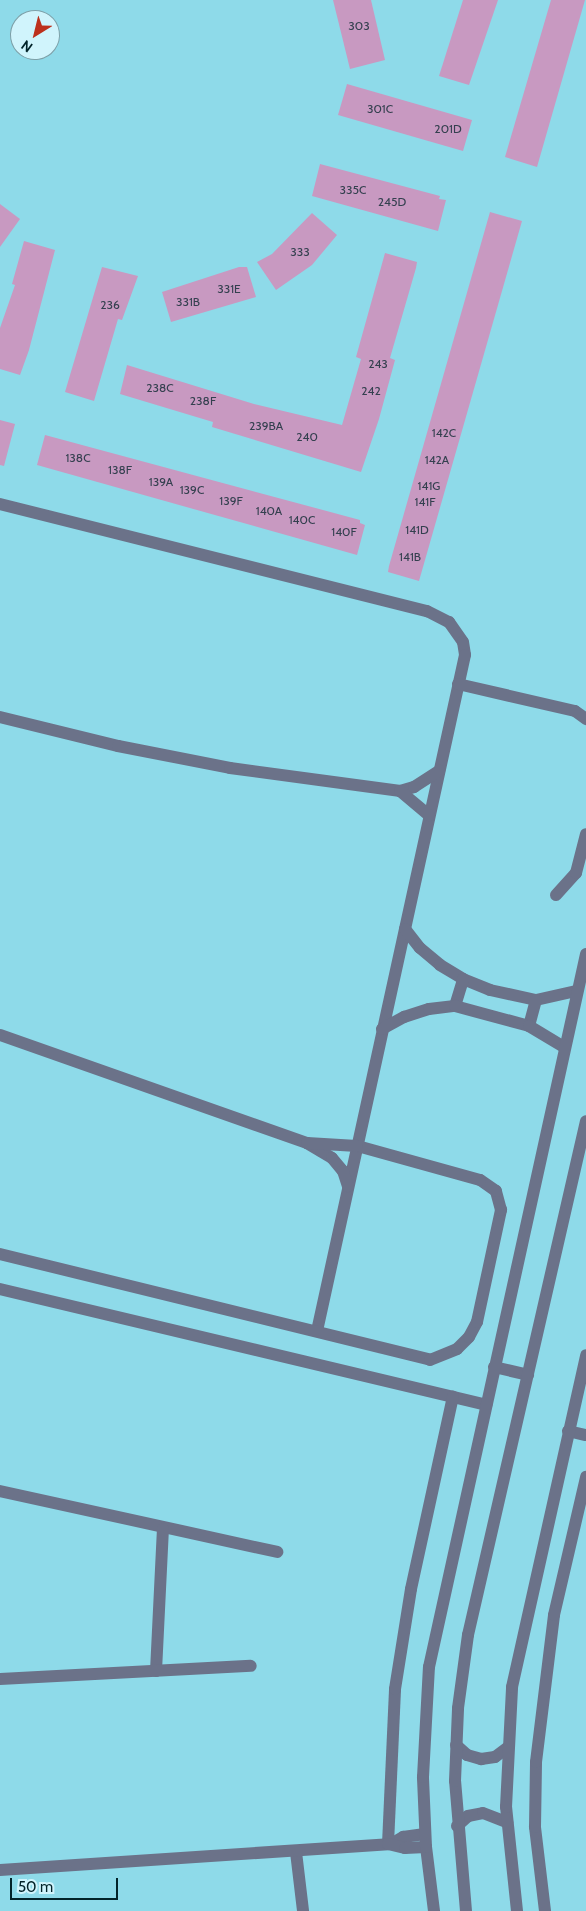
<!DOCTYPE html>
<html>
<head>
<meta charset="utf-8">
<style>
	body { margin:0 }
	#map { position:relative; width:586px; height:1911px; overflow:hidden; background:#8edae9; font-family:Cabin,sans-serif }
	div>[style] { position:absolute }
	.building>* { inset:0; background:#c899c1 }
	.minor>* { height:12px; margin:-6px; padding:0 6px; transform-origin:6px; border-radius:6px; background:#6b7289 }
	span { translate:-50% -50%; white-space:nowrap; text-align:center; line-height:1.15; -webkit-text-stroke:4px #d0f4fc; paint-order:stroke }
	.number-label { font-size:12px; color:#34404f }
	.number-label span { -webkit-text-stroke-width:0 }
	.north { position:absolute; left:10px; top:10px; width:50px; height:50px; box-sizing:border-box; background:#d0f4fc; border:1px solid #7ea0a8; border-radius:50%; rotate:216deg; font-size:14px; font-weight:700; line-height:20px; text-align:center; color:#022329 }
	.north::after { content:''; display:block; margin:auto; width:18px; height:22px; background:#bc301c; clip-path:polygon(50% 0,100% 100%,50% 72%,0 100%) }
	.scale { position:absolute; left:10px; top:1878px; width:108px; height:22px; box-sizing:border-box; border:2px solid #022329; border-top:0; padding-left:6px; font-size:15px; line-height:18px; white-space:nowrap; color:#022329; -webkit-text-stroke:4px #d0f4fc; paint-order:stroke }
</style>
</head>
<body>
<div id="map">
	<div class="building">
		<i style="clip-path:polygon(333px 0,371px 0,385px 60px,350px 69px)"></i>
		<i style="clip-path:polygon(463px 0,498px 0,469px 85px,439px 76px)"></i>
		<i style="clip-path:polygon(551px 0,585px 0,537px 167px,505px 157px)"></i>
		<i style="clip-path:polygon(347px 84px,472px 120px,463px 151px,338px 115px)"></i>
		<i style="clip-path:polygon(320px 164px,440px 196px,439px 199px,446px 200px,438px 231px,312px 196px)"></i>
		<i style="clip-path:polygon(0 204px,20px 219px,0 247px)"></i>
		<i style="clip-path:polygon(490px 212px,522px 221px,419px 581px,388px 572px,389px 566px)"></i>
		<i style="clip-path:polygon(312px 213px,337px 235px,312px 265px,276px 290px,257px 262px,272px 254px)"></i>
		<i style="clip-path:polygon(24px 241px,55px 250px,29px 350px,20px 375px,0 369px,0 328px,15px 285px,12px 284px)"></i>
		<i style="clip-path:polygon(385px 253px,417px 262px,416px 268px,390px 358px,395px 360px,379px 419px,361px 472px,212px 427px,213px 422px,120px 394px,127px 365px,254px 404px,342px 425px,361px 359px,356px 357px)"></i>
		<i style="clip-path:polygon(102px 267px,138px 276px,122px 320px,118px 319px,94px 401px,65px 392px)"></i>
		<i style="clip-path:polygon(239px 267px,247px 267px,256px 297px,171px 322px,162px 292px)"></i>
		<i style="clip-path:polygon(0 420px,15px 424px,4px 466px,0 465px)"></i>
		<i style="clip-path:polygon(45px 435px,360px 520px,360px 523px,365px 525px,357px 555px,37px 465px)"></i>
	</div>
	<div class="minor">
		<i style="left:0;top:504px;width:440px;rotate:14.1deg"></i>
		<i style="left:427px;top:611px;width:25px;rotate:27deg"></i>
		<i style="left:449px;top:622px;width:24px;rotate:55deg"></i>
		<i style="left:463px;top:642px;width:13px;rotate:81deg"></i>
		<i style="left:465px;top:655px;width:692px;rotate:102.35deg"></i>
		<i style="left:458px;top:684px;width:120px;rotate:13deg"></i>
		<i style="left:575px;top:711px;width:14px;rotate:36deg"></i>
		<i style="left:0;top:717px;width:122px;rotate:13.8deg"></i>
		<i style="left:118px;top:746px;width:114px;rotate:11.1deg"></i>
		<i style="left:230px;top:768px;width:172px;rotate:7.7deg"></i>
		<i style="left:400px;top:791px;width:15px;rotate:-16deg"></i>
		<i style="left:414px;top:787px;width:30px;rotate:-33deg"></i>
		<i style="left:400px;top:791px;width:38px;rotate:40deg"></i>
		<i style="left:556px;top:895px;width:30px;rotate:-48deg"></i>
		<i style="left:576px;top:873px;width:40px;rotate:-75.6deg"></i>
		<i style="left:405px;top:929px;width:24px;rotate:52deg"></i>
		<i style="left:420px;top:948px;width:26px;rotate:40deg"></i>
		<i style="left:440px;top:965px;width:27px;rotate:31deg"></i>
		<i style="left:463px;top:979px;width:29px;rotate:22deg"></i>
		<i style="left:490px;top:990px;width:47px;rotate:12.3deg"></i>
		<i style="left:536px;top:1000px;width:41px;rotate:-12.7deg"></i>
		<i style="left:455px;top:1006px;width:28px;rotate:-73deg"></i>
		<i style="left:529px;top:1026px;width:27px;rotate:-75deg"></i>
		<i style="left:382px;top:1029px;width:25px;rotate:-29deg"></i>
		<i style="left:404px;top:1017px;width:26px;rotate:-18deg"></i>
		<i style="left:429px;top:1009px;width:26px;rotate:-7deg"></i>
		<i style="left:455px;top:1006px;width:77px;rotate:15.1deg"></i>
		<i style="left:529px;top:1026px;width:41px;rotate:31deg"></i>
		<i style="left:0;top:1035px;width:325px;rotate:19.4deg"></i>
		<i style="left:307px;top:1143px;width:29px;rotate:31deg"></i>
		<i style="left:332px;top:1158px;width:17px;rotate:50deg"></i>
		<i style="left:343px;top:1171px;width:16px;rotate:72deg"></i>
		<i style="left:0;top:1254px;width:443px;rotate:13.8deg"></i>
		<i style="left:430px;top:1360px;width:29px;rotate:-22deg"></i>
		<i style="left:457px;top:1349px;width:17px;rotate:-45deg"></i>
		<i style="left:469px;top:1337px;width:17px;rotate:-62deg"></i>
		<i style="left:477px;top:1322px;width:115px;rotate:-77.9deg"></i>
		<i style="left:501px;top:1210px;width:20px;rotate:-105deg"></i>
		<i style="left:496px;top:1191px;width:19px;rotate:-145deg"></i>
		<i style="left:480px;top:1180px;width:128px;rotate:-164.5deg"></i>
		<i style="left:357px;top:1146px;width:50px;rotate:-176.6deg"></i>
		<i style="left:0;top:1289px;width:500px;rotate:13.4deg"></i>
		<i style="left:494px;top:1367px;width:35px;rotate:13deg"></i>
		<i style="left:568px;top:1431px;width:18px;rotate:13deg"></i>
		<i style="left:0;top:1491px;width:284px;rotate:12.4deg"></i>
		<i style="left:156px;top:1671px;width:142px;rotate:-87.2deg"></i>
		<i style="left:0;top:1679px;width:251px;rotate:-3deg"></i>
		<i style="left:456px;top:1745px;width:15px;rotate:42deg"></i>
		<i style="left:467px;top:1755px;width:15px;rotate:16deg"></i>
		<i style="left:481px;top:1759px;width:14px;rotate:-8deg"></i>
		<i style="left:495px;top:1757px;width:15px;rotate:-37deg"></i>
		<i style="left:457px;top:1826px;width:15px;rotate:-42deg"></i>
		<i style="left:468px;top:1816px;width:15px;rotate:-11deg"></i>
		<i style="left:483px;top:1813px;width:26px;rotate:21deg"></i>
		<i style="left:393px;top:1843px;width:12px;rotate:-31deg"></i>
		<i style="left:403px;top:1837px;width:22px;rotate:-8deg"></i>
		<i style="left:388px;top:1844px;width:155px;rotate:-87.4deg"></i>
		<i style="left:395px;top:1689px;width:101px;rotate:-80.9deg"></i>
		<i style="left:411px;top:1589px;width:197px;rotate:-77.7deg"></i>
		<i style="left:296px;top:1852px;width:59px;rotate:83.2deg"></i>
		<i style="left:0;top:1870px;width:389px;rotate:-3.8deg"></i>
		<i style="left:388px;top:1844px;width:17px;rotate:13deg"></i>
		<i style="left:405px;top:1848px;width:21px;rotate:-3deg"></i>
		<i style="left:434px;top:1911px;width:64px;rotate:-97.1deg"></i>
		<i style="left:426px;top:1847px;width:70px;rotate:-92.5deg"></i>
		<i style="left:423px;top:1777px;width:110px;rotate:-86.9deg"></i>
		<i style="left:429px;top:1667px;width:730px;rotate:-77.58deg"></i>
		<i style="left:466px;top:1911px;width:130px;rotate:-94.8deg"></i>
		<i style="left:455px;top:1781px;width:73px;rotate:-87.6deg"></i>
		<i style="left:458px;top:1708px;width:74px;rotate:-82.2deg"></i>
		<i style="left:468px;top:1635px;width:527px;rotate:-77.07deg"></i>
		<i style="left:517px;top:1911px;width:105px;rotate:-96deg"></i>
		<i style="left:506px;top:1807px;width:120px;rotate:-87.1deg"></i>
		<i style="left:512px;top:1687px;width:340px;rotate:-77.4deg"></i>
		<i style="left:545px;top:1911px;width:85px;rotate:-96.8deg"></i>
		<i style="left:535px;top:1827px;width:65px;rotate:-89.1deg"></i>
		<i style="left:536px;top:1762px;width:148px;rotate:-83deg"></i>
		<i style="left:554px;top:1615px;width:142px;rotate:-76.9deg"></i>
	</div>
	<div class="number-label">
		<span style="left:359px;top:26px">303</span>
		<span style="left:380px;top:109px">301C</span>
		<span style="left:448px;top:129px">201D</span>
		<span style="left:353px;top:190px">335C</span>
		<span style="left:392px;top:202px">245D</span>
		<span style="left:300px;top:252px">333</span>
		<span style="left:229px;top:289px">331E</span>
		<span style="left:188px;top:302px">331B</span>
		<span style="left:110px;top:305px">236</span>
		<span style="left:378px;top:364px">243</span>
		<span style="left:160px;top:388px">238C</span>
		<span style="left:371px;top:391px">242</span>
		<span style="left:203px;top:401px">238F</span>
		<span style="left:266px;top:426px">239BA</span>
		<span style="left:444px;top:433px">142C</span>
		<span style="left:307px;top:437px">240</span>
		<span style="left:78px;top:458px">138C</span>
		<span style="left:437px;top:460px">142A</span>
		<span style="left:120px;top:470px">138F</span>
		<span style="left:161px;top:482px">139A</span>
		<span style="left:429px;top:486px">141G</span>
		<span style="left:192px;top:490px">139C</span>
		<span style="left:231px;top:501px">139F</span>
		<span style="left:425px;top:502px">141F</span>
		<span style="left:269px;top:511px">140A</span>
		<span style="left:302px;top:520px">140C</span>
		<span style="left:417px;top:530px">141D</span>
		<span style="left:344px;top:532px">140F</span>
		<span style="left:410px;top:557px">141B</span>
	</div>
	<div class="north">N</div>
	<div class="scale">50 m</div>
</div>
</body>
</html>
